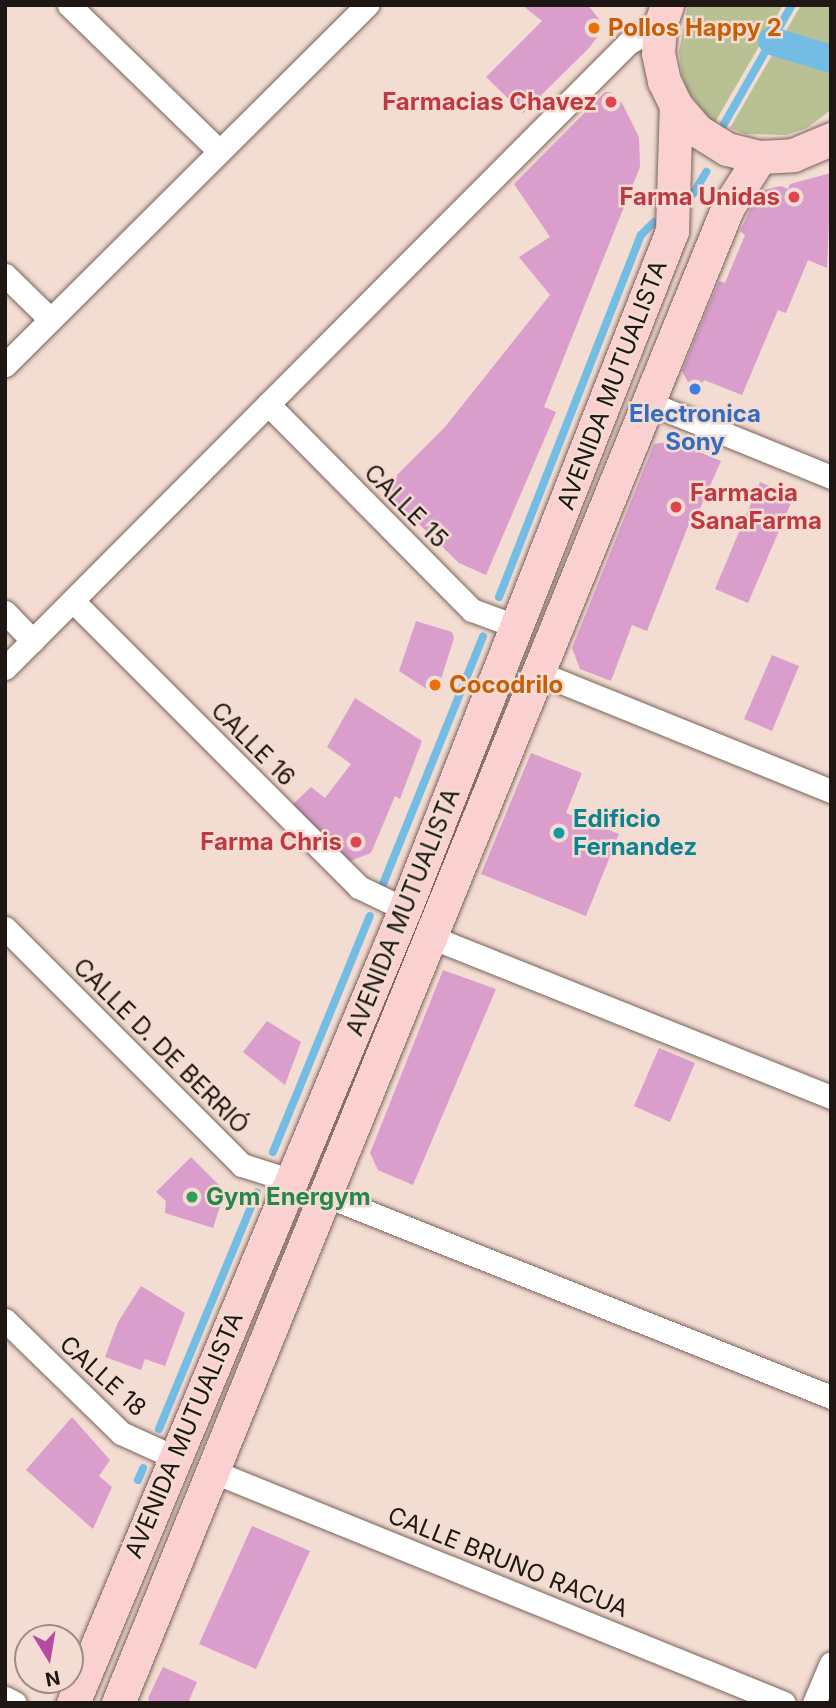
<!DOCTYPE html>
<html>
<head>
<meta charset="utf-8">
<style>
	body { margin:0 }
	#map { position:relative; width:836px; height:1708px; overflow:hidden; background:#f3dcd2; font-family:Inter,sans-serif }
	div>[style] { position:absolute }
	.green>* { inset:0; background:#b9c094 }
	.stream>* { height:8px; margin:-4px; padding:0 4px; transform-origin:4px; border-radius:4px; background:#73bce4 }
	.canal>* { height:28px; margin:-14px; padding:0 14px; transform-origin:14px; border-radius:14px; background:#73bce4 }
	.building>* { inset:0; background:#d99ecc }
	.roads { filter:drop-shadow(0 0 2px #78645b) drop-shadow(0 0 2px #78645b) }
	.minor>* { height:23px; margin:-11.5px; padding:0 11.5px; transform-origin:11.5px; border-radius:11.5px; background:#fff }
	.secondary>* { height:33px; margin:-16.5px; padding:0 16.5px; transform-origin:16.5px; border-radius:16.5px; background:#fad0d1 }
	.dots>* { width:19px; height:19px; translate:-50% -50%; box-sizing:border-box; border:4px solid #f3dcd2; border-radius:50% }
	span { translate:-50% -50%; white-space:nowrap; text-align:center; line-height:1.15; -webkit-text-stroke:5px #f3dcd2; paint-order:stroke }
	.food-label { font-size:24px; color:#c56008; font-weight:700 }
	.left { translate:0 -50%; text-align:left }
	.health-label { font-size:24px; color:#be3a42; font-weight:700 }
	.right { translate:-100% -50%; text-align:right }
	.street-label { font-size:24px; color:#1f1713 }
	.shop-label { font-size:24px; color:#366cbe; font-weight:700 }
	.culture-label { font-size:24px; color:#0d838f; font-weight:700 }
	.leisure-label { font-size:24px; color:#27864d; font-weight:700 }
	.frame { position:absolute; inset:0; border:7px solid #1f1713; pointer-events:none }
	.north { position:absolute; left:14px; top:1624px; width:70px; height:70px; box-sizing:border-box; background:#f3dcd2; border:2px solid #9e8d86; border-radius:50%; rotate:169deg; font-size:19px; font-weight:700; line-height:28px; text-align:center; color:#1f1713 }
	.north::after { content:''; display:block; margin:auto; width:24px; height:32px; background:#b849a7; clip-path:polygon(50% 0,100% 100%,50% 72%,0 100%) }
</style>
</head>
<body>
<div id="map">
	<div class="green">
		<i style="clip-path:polygon(688px 5px,783px 5px,714px 124px,687px 90px,682px 74px,679px 51px)"></i>
		<i style="clip-path:polygon(801px 5px,831px 5px,831px 110px,807px 128px,786px 135px,745px 134px,730px 128px)"></i>
	</div>
	<div class="stream">
		<i style="left:724px;top:124px;width:137px;rotate:-60.3deg"></i>
		<i style="left:693px;top:194px;width:26px;rotate:-59deg"></i>
		<i style="left:499px;top:597px;width:389px;rotate:-68.6deg"></i>
		<i style="left:641px;top:235px;width:18px;rotate:-45deg"></i>
		<i style="left:383px;top:884px;width:267px;rotate:-68deg"></i>
		<i style="left:273px;top:1152px;width:255px;rotate:-67.7deg"></i>
		<i style="left:159px;top:1429px;width:256px;rotate:-67.5deg"></i>
		<i style="left:138px;top:1480px;width:13px;rotate:-67deg"></i>
	</div>
	<div class="canal">
		<i style="left:772px;top:41px;width:62px;rotate:17deg"></i>
	</div>
	<div class="building">
		<i style="clip-path:polygon(522px 5px,588px 5px,601px 22px,600px 33px,589px 48px,523px 113px,486px 77px,542px 21px)"></i>
		<i style="clip-path:polygon(605px 92px,612px 92px,622px 103px,639px 137px,640px 167px,544px 407px,556px 412px,486px 575px,459px 563px,383px 489px,445px 427px,550px 295px,519px 257px,550px 237px,514px 184px)"></i>
		<i style="clip-path:polygon(831px 173px,827px 268px,808px 260px,786px 313px,778px 310px,742px 395px,704px 380px,696px 397px,682px 371px,719px 281px,725px 283px,745px 235px,740px 231px,759px 191px,781px 186px,788px 189px,790px 184px)"></i>
		<i style="clip-path:polygon(673px 441px,721px 461px,698px 513px,694px 511px,647px 631px,632px 625px,611px 681px,580px 669px,572px 648px,654px 444px)"></i>
		<i style="clip-path:polygon(760px 482px,794px 496px,748px 603px,715px 589px)"></i>
		<i style="clip-path:polygon(416px 621px,452px 632px,454px 638px,436px 695px,399px 671px)"></i>
		<i style="clip-path:polygon(772px 655px,799px 666px,772px 731px,744px 719px)"></i>
		<i style="clip-path:polygon(355px 698px,422px 741px,400px 799px,395px 796px,371px 853px,350px 861px,292px 805px,311px 787px,325px 798px,351px 764px,327px 747px)"></i>
		<i style="clip-path:polygon(531px 753px,582px 773px,566px 813px,619px 834px,586px 916px,481px 874px)"></i>
		<i style="clip-path:polygon(443px 970px,496px 989px,413px 1185px,378px 1170px,370px 1153px)"></i>
		<i style="clip-path:polygon(267px 1021px,301px 1042px,285px 1085px,243px 1052px)"></i>
		<i style="clip-path:polygon(659px 1048px,695px 1063px,670px 1122px,634px 1106px)"></i>
		<i style="clip-path:polygon(191px 1157px,225px 1191px,213px 1228px,165px 1213px,166px 1201px,156px 1192px)"></i>
		<i style="clip-path:polygon(141px 1286px,185px 1313px,165px 1366px,145px 1359px,141px 1370px,105px 1357px,118px 1322px)"></i>
		<i style="clip-path:polygon(72px 1417px,110px 1460px,99px 1476px,112px 1487px,93px 1529px,26px 1470px)"></i>
		<i style="clip-path:polygon(252px 1526px,310px 1551px,256px 1669px,199px 1644px)"></i>
		<i style="clip-path:polygon(163px 1667px,197px 1682px,188px 1703px,150px 1703px,148px 1698px)"></i>
	</div>
	<div class="roads">
		<div class="minor">
			<i style="left:69px;top:5px;width:209px;rotate:44.2deg"></i>
			<i style="left:5px;top:275px;width:63px;rotate:44.4deg"></i>
			<i style="left:5px;top:365px;width:511px;rotate:-44.84deg"></i>
			<i style="left:649px;top:403px;width:196px;rotate:22.1deg"></i>
			<i style="left:268px;top:404px;width:290px;rotate:45.3deg"></i>
			<i style="left:472px;top:610px;width:49px;rotate:20.3deg"></i>
			<i style="left:74px;top:602px;width:403px;rotate:45deg"></i>
			<i style="left:359px;top:887px;width:51px;rotate:25.6deg"></i>
			<i style="left:5px;top:612px;width:40px;rotate:46deg"></i>
			<i style="left:5px;top:668px;width:882px;rotate:-45.09deg"></i>
			<i style="left:628px;top:43px;width:37px;rotate:-29deg"></i>
			<i style="left:539px;top:673px;width:315px;rotate:22deg"></i>
			<i style="left:5px;top:928px;width:335px;rotate:45deg"></i>
			<i style="left:242px;top:1165px;width:52px;rotate:17.7deg"></i>
			<i style="left:431px;top:937px;width:431px;rotate:21.8deg"></i>
			<i style="left:327px;top:1196px;width:543px;rotate:21.74deg"></i>
			<i style="left:5px;top:1320px;width:162px;rotate:44.2deg"></i>
			<i style="left:121px;top:1433px;width:60px;rotate:24.4deg"></i>
			<i style="left:212px;top:1471px;width:617px;rotate:22.08deg"></i>
			<i style="left:5px;top:1698px;width:11px;rotate:27deg"></i>
			<i style="left:814px;top:1703px;width:43px;rotate:-67deg"></i>
		</div>
		<div class="secondary">
			<i style="left:667px;top:5px;width:21px;rotate:109deg"></i>
			<i style="left:660px;top:25px;width:28px;rotate:94deg"></i>
			<i style="left:658px;top:53px;width:29px;rotate:78deg"></i>
			<i style="left:664px;top:81px;width:28px;rotate:64deg"></i>
			<i style="left:676px;top:106px;width:33px;rotate:49deg"></i>
			<i style="left:698px;top:131px;width:34px;rotate:32deg"></i>
			<i style="left:727px;top:149px;width:34px;rotate:14deg"></i>
			<i style="left:760px;top:157px;width:33px;rotate:-3deg"></i>
			<i style="left:793px;top:155px;width:41px;rotate:-22.8deg"></i>
			<i style="left:73px;top:1703px;width:861px;rotate:-67.31deg"></i>
			<i style="left:405px;top:909px;width:729px;rotate:-68.51deg"></i>
			<i style="left:672px;top:231px;width:125px;rotate:-88.2deg"></i>
			<i style="left:118px;top:1703px;width:1616px;rotate:-67.82deg"></i>
			<i style="left:728px;top:207px;width:59px;rotate:-57.4deg"></i>
		</div>
	</div>
	<div class="dots">
		<i style="left:594px;top:28px;background:#e8710a"></i>
		<i style="left:611px;top:102px;background:#e0444e"></i>
		<i style="left:794px;top:197px;background:#e0444e"></i>
		<i style="left:695px;top:389px;background:#3f7fe0"></i>
		<i style="left:676px;top:507px;background:#e0444e"></i>
		<i style="left:435px;top:685px;background:#e8710a"></i>
		<i style="left:559px;top:833px;background:#0f9aa8"></i>
		<i style="left:356px;top:842px;background:#e0444e"></i>
		<i style="left:192px;top:1197px;background:#2e9e5b"></i>
	</div>
	<div class="food-label">
		<span class="left" style="left:608px;top:28px">Pollos Happy 2</span>
		<span class="left" style="left:449px;top:685px">Cocodrilo</span>
	</div>
	<div class="health-label">
		<span class="right" style="left:597px;top:102px">Farmacias Chavez</span>
		<span class="right" style="left:780px;top:197px">Farma Unidas</span>
		<span class="left" style="left:690px;top:507px">Farmacia<br>SanaFarma</span>
		<span class="right" style="left:342px;top:842px">Farma Chris</span>
	</div>
	<div class="street-label">
		<span style="left:612px;top:385px;rotate:-69deg">AVENIDA MUTUALISTA</span>
		<span style="left:406px;top:506px;rotate:45deg">CALLE 15</span>
		<span style="left:253px;top:744px;rotate:45deg">CALLE 16</span>
		<span style="left:403px;top:912px;rotate:-68deg">AVENIDA MUTUALISTA</span>
		<span style="left:161px;top:1046px;rotate:45deg">CALLE D. DE BERRIÓ</span>
		<span style="left:103px;top:1376px;rotate:42deg">CALLE 18</span>
		<span style="left:184px;top:1435px;rotate:-67deg">AVENIDA MUTUALISTA</span>
		<span style="left:508px;top:1562px;rotate:22deg">CALLE BRUNO RACUA</span>
	</div>
	<div class="shop-label">
		<span style="left:695px;top:428px">Electronica<br>Sony</span>
	</div>
	<div class="culture-label">
		<span class="left" style="left:573px;top:833px">Edificio<br>Fernandez</span>
	</div>
	<div class="leisure-label">
		<span class="left" style="left:206px;top:1197px">Gym Energym</span>
	</div>
	<div class="frame"></div>
	<div class="north">N</div>
</div>
</body>
</html>
